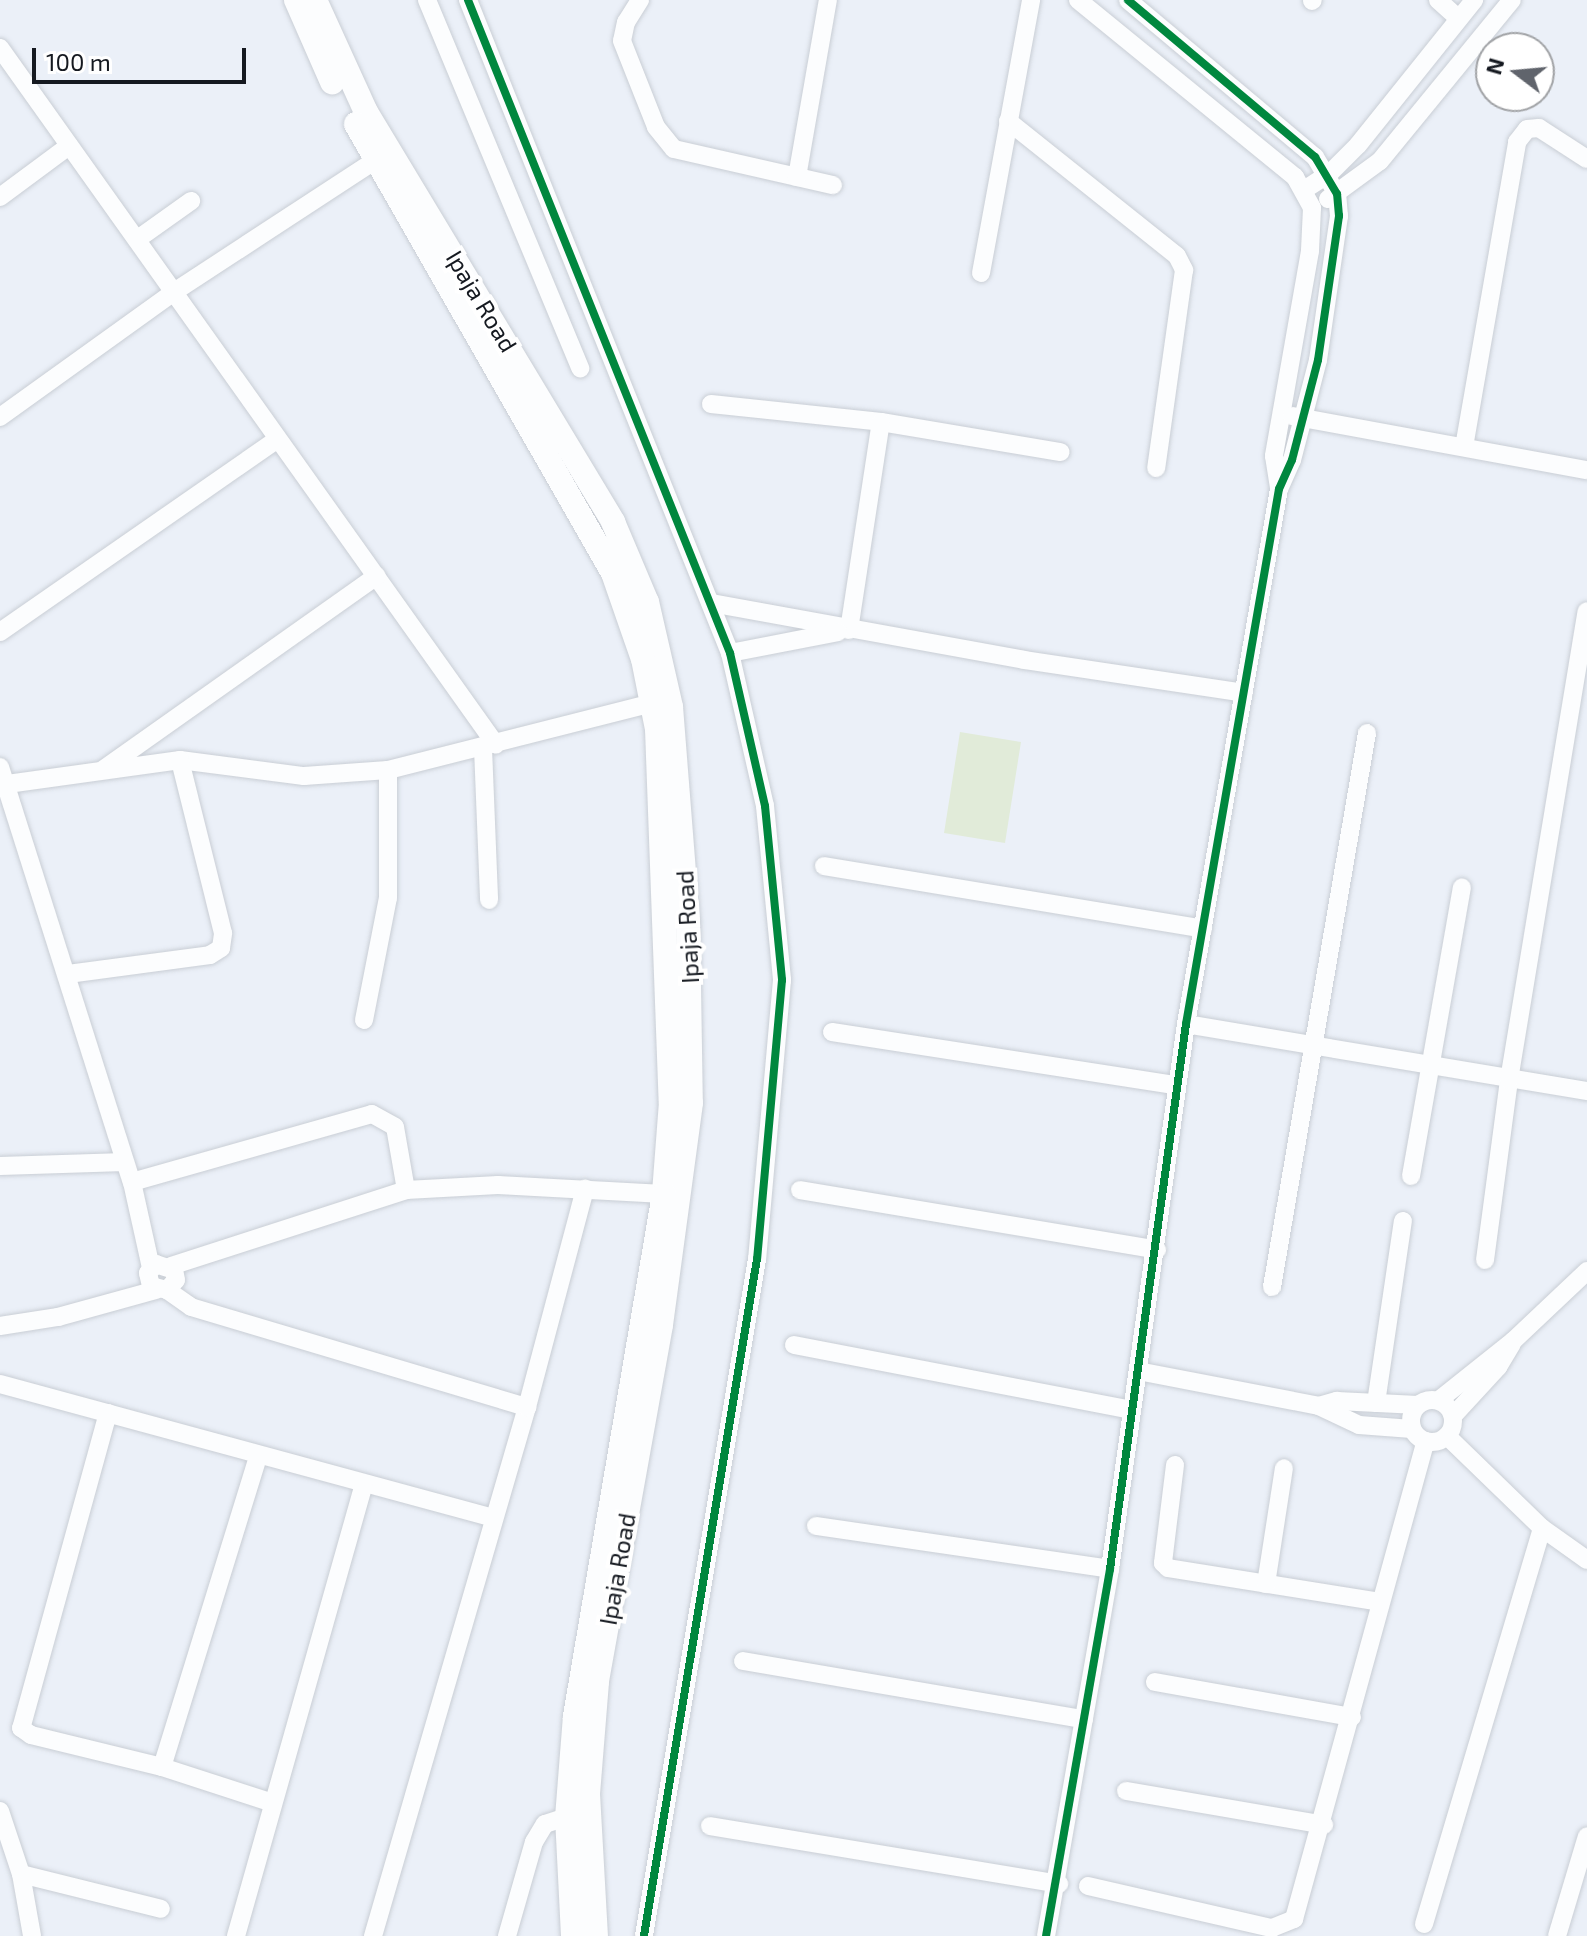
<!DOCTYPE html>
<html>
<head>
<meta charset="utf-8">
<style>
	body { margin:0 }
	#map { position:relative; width:1587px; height:1936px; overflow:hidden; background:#ebf0f8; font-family:"Exo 2",sans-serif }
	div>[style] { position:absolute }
	.green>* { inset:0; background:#e1ebd9 }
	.roads { filter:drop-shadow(0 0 2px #c9ced5) drop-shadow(0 0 2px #c9ced5) }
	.minor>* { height:18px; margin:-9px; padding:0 9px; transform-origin:9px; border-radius:9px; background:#fcfdfe }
	.minor>.ring { margin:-9px; padding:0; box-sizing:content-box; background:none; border:18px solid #fcfdfe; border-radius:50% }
	.secondary>* { height:24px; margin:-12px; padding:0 12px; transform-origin:12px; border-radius:12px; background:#fcfdfe }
	.cycleway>* { height:8px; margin:-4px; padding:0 4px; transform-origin:4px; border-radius:4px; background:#00873e }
	span { translate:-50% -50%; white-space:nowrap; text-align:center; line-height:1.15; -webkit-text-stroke:8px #fff; paint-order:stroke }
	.street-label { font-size:24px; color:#151920 }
	.north { position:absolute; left:1475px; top:32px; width:80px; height:80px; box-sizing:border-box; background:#fff; border:2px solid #a1a3a6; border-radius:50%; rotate:286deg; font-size:22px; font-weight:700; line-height:32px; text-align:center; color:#151920 }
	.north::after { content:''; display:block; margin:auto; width:28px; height:36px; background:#60646c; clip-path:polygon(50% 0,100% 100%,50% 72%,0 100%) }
	.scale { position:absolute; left:32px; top:48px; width:214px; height:36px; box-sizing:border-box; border:4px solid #151920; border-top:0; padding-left:10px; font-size:24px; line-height:28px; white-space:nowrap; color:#151920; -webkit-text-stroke:6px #fff; paint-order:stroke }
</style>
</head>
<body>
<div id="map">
	<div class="green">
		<i style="clip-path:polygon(960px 732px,1021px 742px,1005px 843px,944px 833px)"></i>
	</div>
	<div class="roads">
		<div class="minor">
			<i style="left:427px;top:0;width:399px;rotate:67.4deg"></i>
			<i style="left:468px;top:0;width:704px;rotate:68.14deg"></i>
			<i style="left:730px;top:653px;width:157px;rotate:77.1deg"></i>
			<i style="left:765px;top:806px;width:175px;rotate:84.4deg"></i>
			<i style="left:782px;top:980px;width:280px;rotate:95.1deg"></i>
			<i style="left:757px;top:1259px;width:686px;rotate:99.48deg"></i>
			<i style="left:640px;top:0;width:26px;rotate:122deg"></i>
			<i style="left:626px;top:22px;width:19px;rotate:102deg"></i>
			<i style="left:622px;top:41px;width:92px;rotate:68.4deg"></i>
			<i style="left:656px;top:127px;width:28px;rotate:51deg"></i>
			<i style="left:674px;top:149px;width:163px;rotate:12.8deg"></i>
			<i style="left:1078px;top:0;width:280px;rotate:39.2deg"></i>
			<i style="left:1295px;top:177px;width:35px;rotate:61deg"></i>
			<i style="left:1312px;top:208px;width:43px;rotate:92.7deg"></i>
			<i style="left:1310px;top:251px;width:208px;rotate:100deg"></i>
			<i style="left:1274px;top:456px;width:33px;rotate:81deg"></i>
			<i style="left:1438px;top:0;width:27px;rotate:42deg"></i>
			<i style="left:1312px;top:1px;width:1px;rotate:-45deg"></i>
			<i style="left:0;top:48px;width:855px;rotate:54.56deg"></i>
			<i style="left:1008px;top:121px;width:216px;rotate:38.6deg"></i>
			<i style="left:1177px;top:256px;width:16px;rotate:63deg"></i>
			<i style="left:1184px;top:270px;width:200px;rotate:98deg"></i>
			<i style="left:797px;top:177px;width:180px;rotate:-80.1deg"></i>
			<i style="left:1304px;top:190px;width:30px;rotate:-33deg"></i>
			<i style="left:1329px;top:174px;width:41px;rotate:-45deg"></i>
			<i style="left:1358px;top:145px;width:186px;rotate:-51.3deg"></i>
			<i style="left:0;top:197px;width:86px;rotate:-36.5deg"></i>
			<i style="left:1328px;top:199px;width:64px;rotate:-36.2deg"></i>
			<i style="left:1380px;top:161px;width:208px;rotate:-50.7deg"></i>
			<i style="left:139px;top:238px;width:64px;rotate:-35.4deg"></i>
			<i style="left:981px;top:273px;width:278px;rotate:-79.6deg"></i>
			<i style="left:711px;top:404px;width:171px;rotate:6deg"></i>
			<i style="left:881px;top:422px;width:182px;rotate:9.5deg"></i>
			<i style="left:1292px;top:416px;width:300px;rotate:10.4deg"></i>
			<i style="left:0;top:417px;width:218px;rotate:-35.7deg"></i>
			<i style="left:177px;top:290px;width:238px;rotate:-33.2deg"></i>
			<i style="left:1464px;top:447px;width:310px;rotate:-80.1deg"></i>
			<i style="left:1517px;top:142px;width:16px;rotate:-52deg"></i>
			<i style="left:1527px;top:129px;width:12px;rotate:-5deg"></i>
			<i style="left:1539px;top:128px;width:57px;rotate:32.9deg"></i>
			<i style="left:711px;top:603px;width:318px;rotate:10.3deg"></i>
			<i style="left:1024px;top:660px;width:222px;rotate:8.5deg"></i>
			<i style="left:849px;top:630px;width:210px;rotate:-81.3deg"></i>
			<i style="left:0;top:632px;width:338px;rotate:-34.8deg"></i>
			<i style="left:730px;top:653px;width:110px;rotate:-11deg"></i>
			<i style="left:483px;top:748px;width:152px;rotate:87.7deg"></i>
			<i style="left:0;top:767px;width:435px;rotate:72.4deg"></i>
			<i style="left:132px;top:1182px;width:88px;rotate:77.5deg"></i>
			<i style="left:104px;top:769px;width:334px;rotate:-35.3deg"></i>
			<i style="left:0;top:785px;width:182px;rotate:-7.9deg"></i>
			<i style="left:180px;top:760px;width:125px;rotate:7.4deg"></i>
			<i style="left:304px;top:776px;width:84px;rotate:-4.1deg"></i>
			<i style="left:388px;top:770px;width:272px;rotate:-14.2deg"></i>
			<i style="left:824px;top:866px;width:384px;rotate:9.4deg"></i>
			<i style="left:68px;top:974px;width:143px;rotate:-7.6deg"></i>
			<i style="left:210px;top:955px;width:13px;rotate:-32deg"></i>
			<i style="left:221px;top:948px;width:15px;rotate:-82deg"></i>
			<i style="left:223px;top:933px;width:178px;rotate:-104deg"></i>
			<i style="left:364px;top:1020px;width:124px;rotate:-78.9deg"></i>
			<i style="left:388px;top:898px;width:128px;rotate:-90deg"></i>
			<i style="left:1186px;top:1024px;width:407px;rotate:9.5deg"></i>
			<i style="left:832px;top:1032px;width:348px;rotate:8.8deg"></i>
			<i style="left:0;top:1166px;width:125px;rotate:-1.8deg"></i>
			<i style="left:1411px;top:1176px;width:293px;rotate:-80deg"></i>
			<i style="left:132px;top:1182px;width:249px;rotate:-15.8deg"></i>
			<i style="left:372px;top:1114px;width:26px;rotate:29deg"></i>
			<i style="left:395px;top:1127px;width:64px;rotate:80.1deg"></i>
			<i style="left:800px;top:1190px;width:362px;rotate:9.5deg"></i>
			<i style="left:1485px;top:1260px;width:182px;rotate:-82.4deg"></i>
			<i style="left:1509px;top:1080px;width:475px;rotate:-80.6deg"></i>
			<i style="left:171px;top:1266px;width:247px;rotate:-17.9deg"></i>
			<i style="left:406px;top:1190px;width:92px;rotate:-3.1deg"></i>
			<i style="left:498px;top:1185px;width:166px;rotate:3.1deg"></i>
			<i style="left:1272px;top:1287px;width:562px;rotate:-80.27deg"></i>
			<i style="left:167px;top:1290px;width:13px;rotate:-48deg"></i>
			<i style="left:176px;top:1280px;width:10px;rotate:-101deg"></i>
			<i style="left:174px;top:1270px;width:19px;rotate:-162deg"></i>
			<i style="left:156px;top:1264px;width:12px;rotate:132deg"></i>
			<i style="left:148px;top:1273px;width:13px;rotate:77deg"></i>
			<i style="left:151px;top:1286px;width:16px;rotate:14deg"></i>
			<i style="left:167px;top:1290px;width:29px;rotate:35deg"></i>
			<i style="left:191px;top:1307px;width:351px;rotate:16.6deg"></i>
			<i style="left:0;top:1326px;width:59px;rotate:-8.8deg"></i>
			<i style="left:58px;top:1317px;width:102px;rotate:-15.4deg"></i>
			<i style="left:794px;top:1345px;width:342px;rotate:10.9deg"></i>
			<i style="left:1138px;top:1371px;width:184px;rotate:10.9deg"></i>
			<i style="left:1319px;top:1406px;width:44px;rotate:25.4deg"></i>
			<i style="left:1359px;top:1425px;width:53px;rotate:4.3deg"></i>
			<i style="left:0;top:1384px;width:512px;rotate:15.18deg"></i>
			<i class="ring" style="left:1411px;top:1400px;width:24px;height:24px"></i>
			<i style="left:1439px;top:1400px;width:95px;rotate:-38.6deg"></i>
			<i style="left:1513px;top:1341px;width:102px;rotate:-43.4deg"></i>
			<i style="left:1376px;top:1403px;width:184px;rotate:-81.6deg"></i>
			<i style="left:1319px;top:1406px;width:19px;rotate:-16deg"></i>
			<i style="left:1337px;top:1401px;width:81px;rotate:2.8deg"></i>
			<i style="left:108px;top:1413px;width:327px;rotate:105.4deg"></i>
			<i style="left:21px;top:1728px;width:12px;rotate:35deg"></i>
			<i style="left:31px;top:1735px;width:135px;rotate:13.7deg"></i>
			<i style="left:162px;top:1767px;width:117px;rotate:18deg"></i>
			<i style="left:1453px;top:1416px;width:67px;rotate:-47.4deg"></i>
			<i style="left:1498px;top:1367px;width:27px;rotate:-59deg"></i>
			<i style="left:1447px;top:1436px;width:132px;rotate:44.1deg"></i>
			<i style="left:1542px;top:1528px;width:55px;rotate:35.4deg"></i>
			<i style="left:1175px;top:1465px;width:99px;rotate:97deg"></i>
			<i style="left:1163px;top:1563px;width:7px;rotate:45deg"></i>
			<i style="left:1168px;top:1568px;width:215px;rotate:9.1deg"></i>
			<i style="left:816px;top:1526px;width:297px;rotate:8.3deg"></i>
			<i style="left:1266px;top:1584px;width:117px;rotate:-81.2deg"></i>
			<i style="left:743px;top:1661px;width:346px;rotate:9.7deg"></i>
			<i style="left:1155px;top:1682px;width:200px;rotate:10.1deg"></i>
			<i style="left:162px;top:1767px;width:325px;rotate:-72.8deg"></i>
			<i style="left:1126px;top:1791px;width:201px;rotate:9.7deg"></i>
			<i style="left:0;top:1811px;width:66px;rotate:71.6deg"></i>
			<i style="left:21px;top:1874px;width:63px;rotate:79.9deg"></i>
			<i style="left:710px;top:1826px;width:354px;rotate:9.4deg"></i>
			<i style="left:21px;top:1874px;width:144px;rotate:14deg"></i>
			<i style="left:1088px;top:1886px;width:189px;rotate:12.9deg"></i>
			<i style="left:1272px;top:1928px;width:24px;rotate:-22deg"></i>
			<i style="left:1294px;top:1919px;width:496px;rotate:-74.6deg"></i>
			<i style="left:1424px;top:1924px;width:413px;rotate:-73.4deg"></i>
			<i style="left:236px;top:1936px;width:469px;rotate:-74.2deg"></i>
			<i style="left:373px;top:1936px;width:551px;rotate:-73.77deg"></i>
			<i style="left:527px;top:1407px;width:226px;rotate:-75.1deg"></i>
			<i style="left:507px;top:1936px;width:98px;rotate:-74deg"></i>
			<i style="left:534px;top:1842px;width:21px;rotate:-59deg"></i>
			<i style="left:545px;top:1824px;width:23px;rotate:-18deg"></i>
			<i style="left:1046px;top:1936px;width:373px;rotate:-80.1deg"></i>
			<i style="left:1110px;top:1569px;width:550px;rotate:-82.06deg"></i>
			<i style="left:1186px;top:1024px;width:543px;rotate:-80.14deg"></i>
			<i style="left:1279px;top:489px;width:32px;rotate:-66deg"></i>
			<i style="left:1292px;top:460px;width:103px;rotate:-75.4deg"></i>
			<i style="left:1318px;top:360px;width:146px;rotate:-81.7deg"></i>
			<i style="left:1339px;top:216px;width:22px;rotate:-95deg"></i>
			<i style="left:1337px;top:194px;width:43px;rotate:-120.7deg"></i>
			<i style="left:1315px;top:157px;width:244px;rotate:-140deg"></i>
			<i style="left:1557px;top:1936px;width:104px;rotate:-73.3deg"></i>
		</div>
		<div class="secondary">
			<i style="left:296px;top:0;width:90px;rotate:66.3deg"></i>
			<i style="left:315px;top:0;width:123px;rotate:65.5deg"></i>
			<i style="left:366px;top:112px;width:479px;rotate:58.9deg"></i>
			<i style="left:613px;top:522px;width:87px;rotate:67deg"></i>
			<i style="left:647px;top:602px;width:108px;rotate:77.1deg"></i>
			<i style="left:671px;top:707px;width:216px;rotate:85.5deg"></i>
			<i style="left:688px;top:922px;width:181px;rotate:89.1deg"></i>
			<i style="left:691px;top:1103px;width:224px;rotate:97.7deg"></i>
			<i style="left:661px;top:1325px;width:363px;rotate:100.2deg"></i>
			<i style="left:597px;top:1682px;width:112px;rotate:94.6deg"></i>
			<i style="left:588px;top:1794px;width:142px;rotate:86.8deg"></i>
			<i style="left:356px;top:124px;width:517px;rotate:60.21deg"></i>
			<i style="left:613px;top:573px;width:91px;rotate:70.8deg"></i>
			<i style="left:643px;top:659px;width:71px;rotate:78.7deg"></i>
			<i style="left:657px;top:729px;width:373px;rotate:87.9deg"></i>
			<i style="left:671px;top:1102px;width:92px;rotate:94.4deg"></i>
			<i style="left:664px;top:1194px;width:530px;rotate:99.68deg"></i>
			<i style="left:575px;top:1716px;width:101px;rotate:94.5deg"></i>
			<i style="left:567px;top:1817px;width:119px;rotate:87.1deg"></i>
		</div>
	</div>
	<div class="cycleway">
		<i style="left:468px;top:0;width:704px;rotate:68.14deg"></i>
		<i style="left:730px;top:653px;width:157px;rotate:77.1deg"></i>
		<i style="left:765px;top:806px;width:175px;rotate:84.4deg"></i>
		<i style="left:782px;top:980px;width:280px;rotate:95.1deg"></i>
		<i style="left:757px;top:1259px;width:686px;rotate:99.48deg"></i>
		<i style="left:1046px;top:1936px;width:373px;rotate:-80.1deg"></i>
		<i style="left:1110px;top:1569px;width:550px;rotate:-82.06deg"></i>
		<i style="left:1186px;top:1024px;width:543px;rotate:-80.14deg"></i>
		<i style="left:1279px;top:489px;width:32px;rotate:-66deg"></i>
		<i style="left:1292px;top:460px;width:103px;rotate:-75.4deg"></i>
		<i style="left:1318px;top:360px;width:146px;rotate:-81.7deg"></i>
		<i style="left:1339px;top:216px;width:22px;rotate:-95deg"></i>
		<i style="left:1337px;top:194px;width:43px;rotate:-120.7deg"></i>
		<i style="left:1315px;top:157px;width:244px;rotate:-140deg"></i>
	</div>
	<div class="street-label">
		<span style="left:482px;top:301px;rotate:59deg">Ipaja Road</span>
		<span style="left:687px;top:927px;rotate:-93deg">Ipaja Road</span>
		<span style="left:617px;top:1569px;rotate:-80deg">Ipaja Road</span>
	</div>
	<div class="north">N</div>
	<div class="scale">100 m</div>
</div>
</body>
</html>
